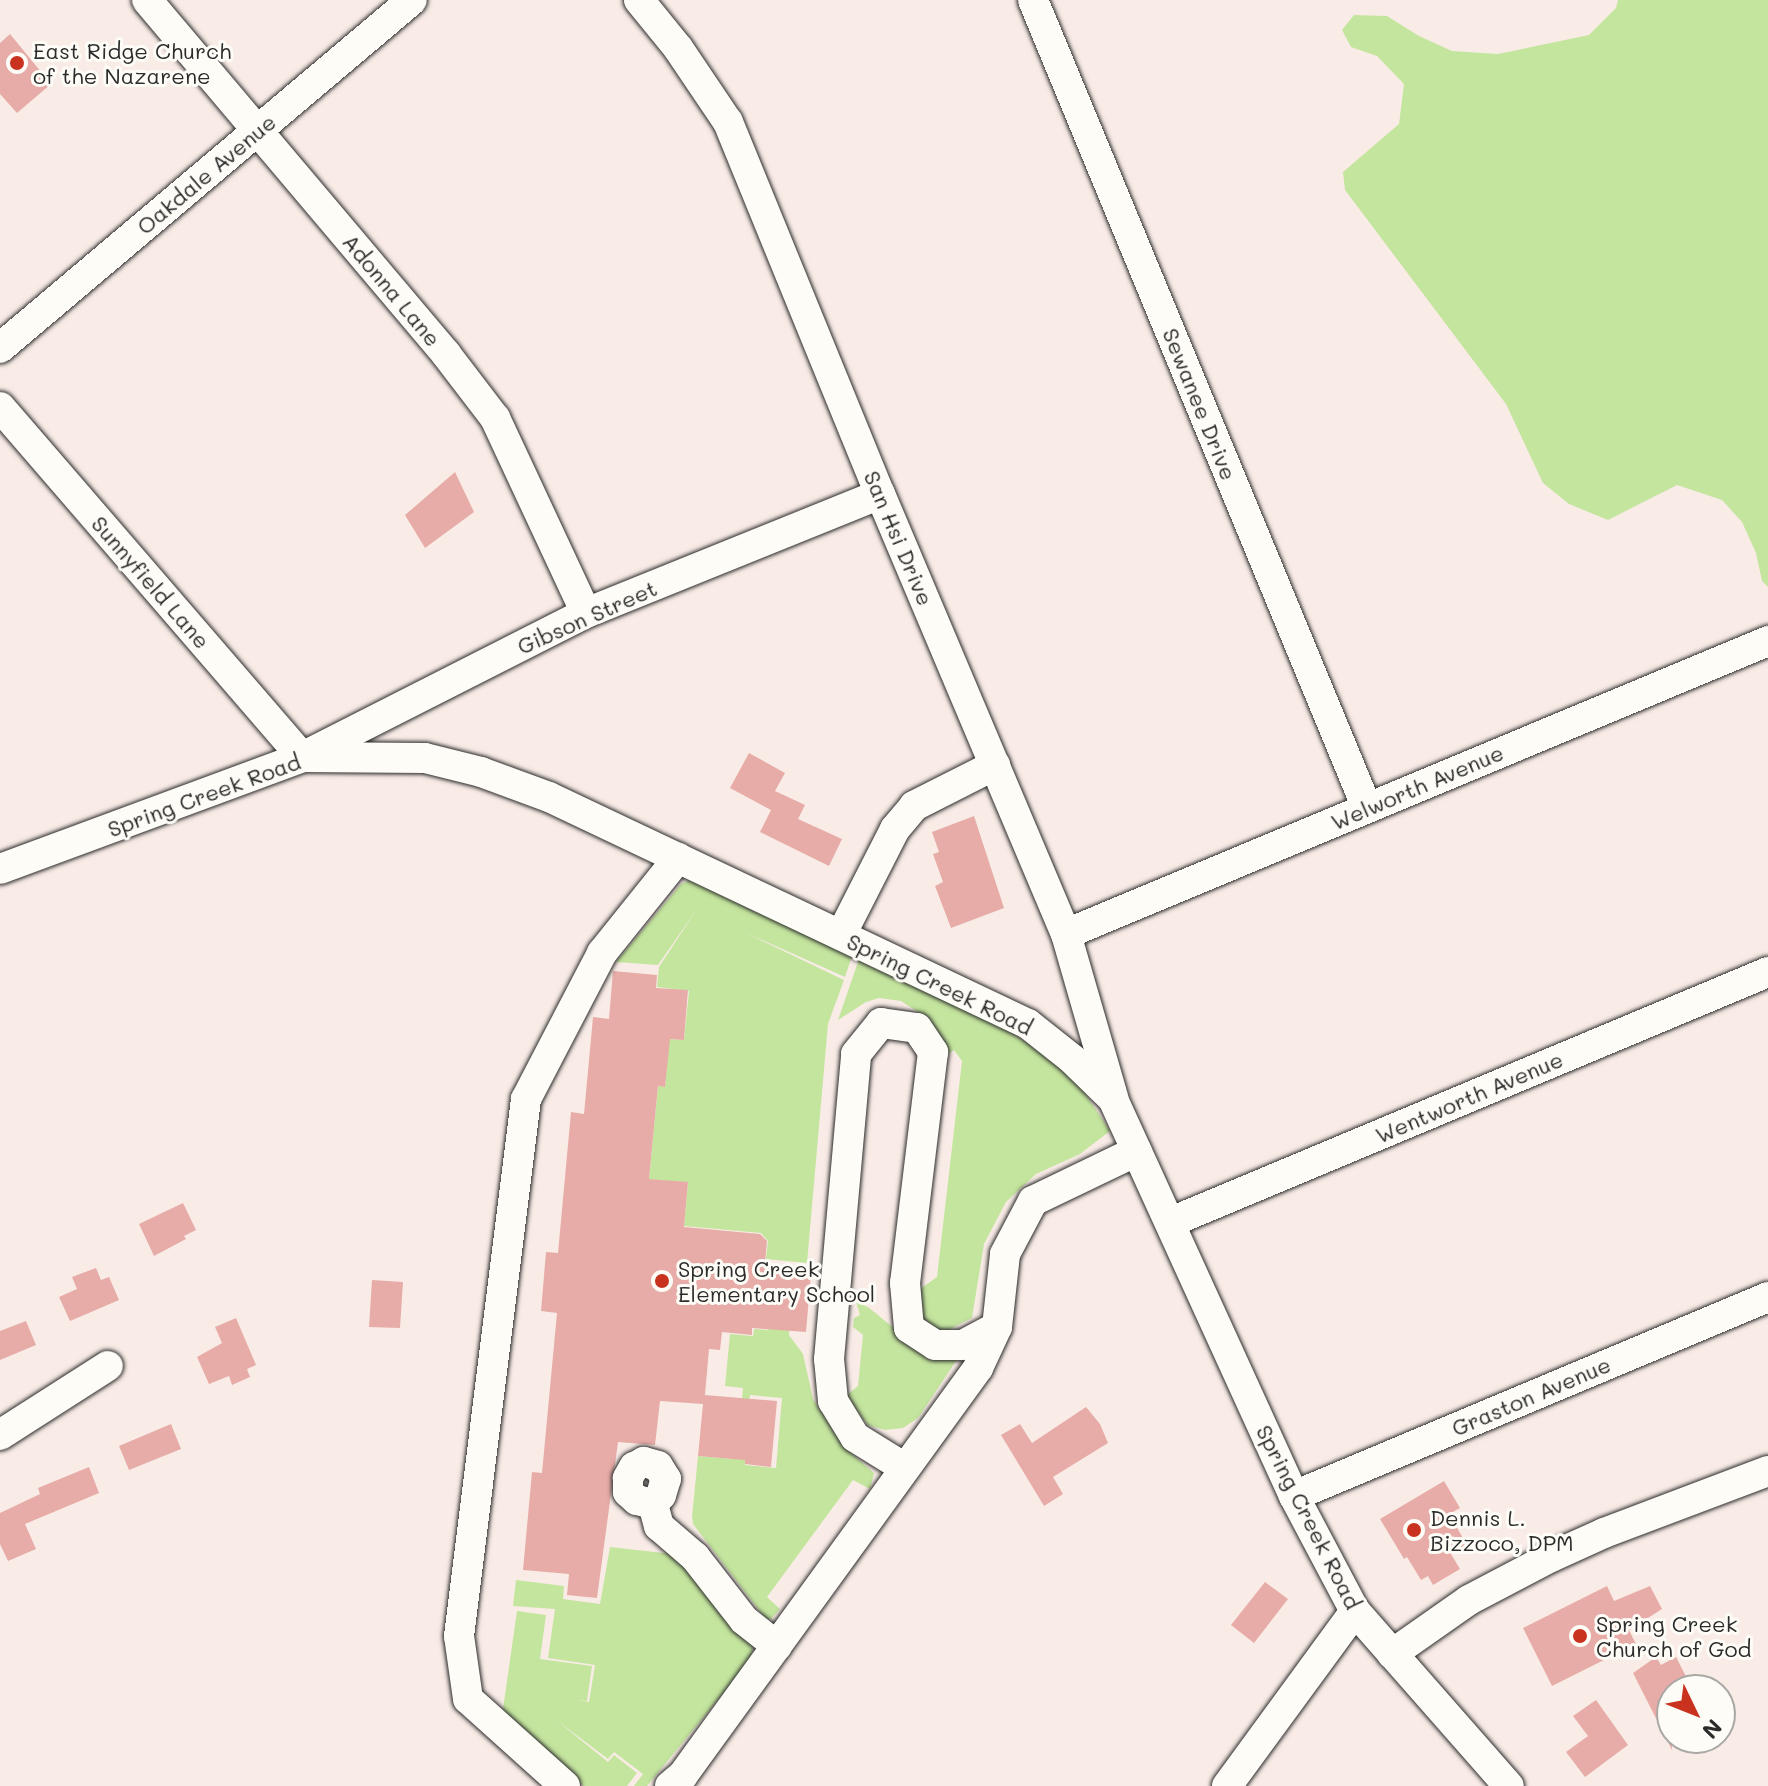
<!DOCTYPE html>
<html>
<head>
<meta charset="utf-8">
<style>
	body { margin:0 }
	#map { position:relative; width:1768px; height:1786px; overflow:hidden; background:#f9ece7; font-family:Mali,sans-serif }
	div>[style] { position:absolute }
	.green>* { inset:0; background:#c4e59e }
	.building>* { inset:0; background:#e7aca7 }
	.roads { filter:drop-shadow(0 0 2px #2b2b2b) drop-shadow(0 0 2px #2b2b2b) }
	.minor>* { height:30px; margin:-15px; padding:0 15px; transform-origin:15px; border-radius:15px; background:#fdfcf7 }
	.dots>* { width:22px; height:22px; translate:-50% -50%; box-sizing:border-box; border:4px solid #fdfcf7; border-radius:50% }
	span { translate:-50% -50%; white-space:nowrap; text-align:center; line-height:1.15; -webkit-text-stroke:6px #fdfcf7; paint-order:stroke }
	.poi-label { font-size:22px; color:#2b2b2b }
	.left { translate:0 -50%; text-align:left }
	.street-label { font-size:22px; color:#2b2b2b }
	.north { position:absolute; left:1656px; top:1674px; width:80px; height:80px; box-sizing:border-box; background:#fdfcf7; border:2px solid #a9a8a5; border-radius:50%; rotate:133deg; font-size:22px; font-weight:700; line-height:32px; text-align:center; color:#2b2b2b }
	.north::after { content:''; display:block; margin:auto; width:28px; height:36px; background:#c8321e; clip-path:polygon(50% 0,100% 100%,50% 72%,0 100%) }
</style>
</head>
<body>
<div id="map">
	<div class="green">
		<i style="clip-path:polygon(1618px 0,1768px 0,1768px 587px,1762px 581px,1756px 553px,1742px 522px,1722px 500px,1677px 485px,1608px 520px,1569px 504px,1543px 483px,1506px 404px,1345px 190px,1343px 172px,1399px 124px,1404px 84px,1377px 56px,1351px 47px,1342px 30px,1354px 15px,1387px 16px,1419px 36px,1452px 51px,1498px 54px,1589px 35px,1616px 8px)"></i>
		<i style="clip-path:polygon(690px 880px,852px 956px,845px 977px,746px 933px,844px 980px,828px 1024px,807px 1263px,766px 1259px,768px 1241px,761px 1233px,684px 1226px,688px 1183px,649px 1179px,658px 1086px,665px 1087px,669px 1039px,684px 1040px,689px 991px,657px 987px,659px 967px,697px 909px,658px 965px,616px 962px,681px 884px)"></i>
		<i style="clip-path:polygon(859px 959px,1012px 1033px,1047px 1056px,1081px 1087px,1110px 1131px,1080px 1154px,1036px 1174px,1006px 1202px,984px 1244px,972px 1318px,948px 1330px,935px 1329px,926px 1322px,919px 1310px,920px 1289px,937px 1277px,962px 1061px,954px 1050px,945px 1056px,930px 1020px,901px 1001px,879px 998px,866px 1002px,838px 1020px)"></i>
		<i style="clip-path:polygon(856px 1302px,868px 1307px,927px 1355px,958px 1358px,918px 1418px,903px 1428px,885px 1430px,868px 1425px,838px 1386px,840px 1384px,848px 1394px,858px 1386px,863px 1335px,853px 1327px,854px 1318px,860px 1315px)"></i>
		<i style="clip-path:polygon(769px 1319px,790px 1321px,789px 1335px,803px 1354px,813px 1399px,846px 1449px,874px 1473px,870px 1489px,853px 1480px,767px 1597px,780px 1609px,771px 1619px,765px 1618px,693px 1524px,692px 1517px,698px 1456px,735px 1459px,747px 1437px,745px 1465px,776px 1468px,782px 1398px,750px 1395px,749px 1408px,740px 1418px,743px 1388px,725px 1386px,730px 1334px,753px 1336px,754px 1329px,768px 1330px)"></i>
		<i style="clip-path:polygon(610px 1547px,673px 1554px,753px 1646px,751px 1658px,739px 1674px,647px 1786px,634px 1786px,643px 1774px,614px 1752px,608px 1759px,555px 1719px,608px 1762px,614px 1755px,637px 1773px,627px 1786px,583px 1786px,513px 1730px,503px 1709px,517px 1611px,546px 1615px,540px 1659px,592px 1666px,587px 1701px,578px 1700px,589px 1702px,595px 1665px,548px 1658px,555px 1609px,513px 1606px,516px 1580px,564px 1586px,563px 1599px,600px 1604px)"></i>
	</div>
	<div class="building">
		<i style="clip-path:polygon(10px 34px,51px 84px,17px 113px,0 94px,0 43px)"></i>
		<i style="clip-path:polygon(455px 472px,474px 512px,425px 548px,405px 515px)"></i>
		<i style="clip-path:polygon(749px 753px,785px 773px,775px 791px,805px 805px,798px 819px,842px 839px,829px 866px,760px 832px,771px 810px,730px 788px)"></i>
		<i style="clip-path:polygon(974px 816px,1004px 908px,951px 928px,935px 886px,943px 882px,933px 854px,939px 852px,932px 832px)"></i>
		<i style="clip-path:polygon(613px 971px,657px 975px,656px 988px,688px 990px,684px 1040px,670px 1039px,665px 1087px,658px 1086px,649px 1179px,688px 1182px,684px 1227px,760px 1234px,767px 1241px,765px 1264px,783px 1266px,782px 1271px,811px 1274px,806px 1332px,752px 1328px,752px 1335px,722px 1332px,720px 1350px,709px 1349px,705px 1395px,777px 1401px,771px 1467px,745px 1464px,745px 1460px,698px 1456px,703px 1404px,660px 1401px,655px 1445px,618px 1442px,597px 1598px,567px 1595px,569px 1574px,523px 1570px,532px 1472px,542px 1473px,557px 1313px,541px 1311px,546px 1252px,558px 1253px,571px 1112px,584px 1114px,593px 1017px,609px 1019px)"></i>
		<i style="clip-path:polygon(183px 1203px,196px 1230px,184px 1236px,186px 1239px,154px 1256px,139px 1224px)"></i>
		<i style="clip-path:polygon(96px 1268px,101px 1280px,109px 1277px,119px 1300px,70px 1321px,59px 1297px,77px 1289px,72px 1277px)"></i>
		<i style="clip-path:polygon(372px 1280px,403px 1282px,400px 1328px,369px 1327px)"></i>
		<i style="clip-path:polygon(236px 1318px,256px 1365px,247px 1369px,250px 1377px,232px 1385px,229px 1376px,209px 1384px,197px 1357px,222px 1343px,215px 1327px)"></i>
		<i style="clip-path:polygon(26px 1321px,36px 1345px,0 1360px,0 1331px)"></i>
		<i style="clip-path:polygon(1086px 1407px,1100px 1424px,1108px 1443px,1053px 1477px,1063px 1494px,1044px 1506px,1001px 1435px,1020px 1424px,1032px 1443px)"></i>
		<i style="clip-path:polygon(171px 1424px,181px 1449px,129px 1470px,119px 1446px)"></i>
		<i style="clip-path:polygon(89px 1467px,99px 1493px,25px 1524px,36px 1549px,8px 1561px,0 1544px,0 1513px,40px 1494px,38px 1488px)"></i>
		<i style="clip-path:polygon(1444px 1481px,1460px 1508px,1449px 1514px,1467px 1545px,1451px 1554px,1460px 1569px,1433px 1585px,1428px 1576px,1421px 1580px,1407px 1557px,1404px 1559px,1380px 1519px)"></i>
		<i style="clip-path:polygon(1265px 1582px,1288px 1599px,1254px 1643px,1231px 1625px)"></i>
		<i style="clip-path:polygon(1607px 1586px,1614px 1601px,1650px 1586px,1662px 1609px,1629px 1630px,1636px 1644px,1552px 1686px,1523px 1628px)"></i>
		<i style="clip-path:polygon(1656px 1657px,1661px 1665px,1676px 1657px,1693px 1690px,1672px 1690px,1672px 1750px,1633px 1673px)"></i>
		<i style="clip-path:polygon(1596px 1700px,1628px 1745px,1585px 1777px,1566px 1752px,1588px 1736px,1573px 1716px)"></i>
	</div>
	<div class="roads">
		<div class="minor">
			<i style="left:147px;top:0;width:463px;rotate:49.8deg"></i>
			<i style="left:446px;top:354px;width:81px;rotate:52.6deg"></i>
			<i style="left:495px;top:418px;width:215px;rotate:65deg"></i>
			<i style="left:639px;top:0;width:62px;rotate:50.9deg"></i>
			<i style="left:678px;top:48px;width:89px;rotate:56deg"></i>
			<i style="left:728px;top:122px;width:402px;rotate:67.8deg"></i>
			<i style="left:880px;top:494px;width:478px;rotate:67.1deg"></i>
			<i style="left:1066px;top:934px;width:170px;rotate:73.9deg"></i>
			<i style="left:1033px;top:0;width:874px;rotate:67.54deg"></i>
			<i style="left:0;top:348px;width:539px;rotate:-40.19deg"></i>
			<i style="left:0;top:407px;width:462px;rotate:49.2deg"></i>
			<i style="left:302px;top:757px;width:318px;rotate:-26.9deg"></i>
			<i style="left:586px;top:613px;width:317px;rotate:-22deg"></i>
			<i style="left:0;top:869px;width:322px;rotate:-20.3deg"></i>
			<i style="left:302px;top:757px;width:123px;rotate:0.5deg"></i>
			<i style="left:425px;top:758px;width:58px;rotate:14deg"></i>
			<i style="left:481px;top:772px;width:72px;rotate:20.2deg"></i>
			<i style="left:549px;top:797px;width:530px;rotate:25.36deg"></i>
			<i style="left:1028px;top:1024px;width:56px;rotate:38.5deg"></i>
			<i style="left:1072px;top:1059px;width:57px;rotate:44.3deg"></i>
			<i style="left:1113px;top:1099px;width:436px;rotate:65.5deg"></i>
			<i style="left:1294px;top:1496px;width:130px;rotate:62.1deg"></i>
			<i style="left:1355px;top:1611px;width:233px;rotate:48.7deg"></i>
			<i style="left:1066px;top:934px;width:761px;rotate:-22.65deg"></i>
			<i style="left:841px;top:935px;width:119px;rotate:-63deg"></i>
			<i style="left:895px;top:829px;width:30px;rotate:-50deg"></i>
			<i style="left:914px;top:806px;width:91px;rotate:-26.8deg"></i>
			<i style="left:1171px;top:1222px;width:647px;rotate:-22.72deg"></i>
			<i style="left:0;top:1435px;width:128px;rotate:-32.6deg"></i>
			<i style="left:905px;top:1468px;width:59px;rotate:-148.2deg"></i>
			<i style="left:855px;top:1437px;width:42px;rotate:-121.4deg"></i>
			<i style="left:833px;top:1401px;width:42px;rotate:-95.4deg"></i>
			<i style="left:829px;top:1359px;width:306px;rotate:-84.9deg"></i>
			<i style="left:856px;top:1054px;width:40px;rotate:-51deg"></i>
			<i style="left:881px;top:1023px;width:36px;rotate:8deg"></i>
			<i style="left:917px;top:1028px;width:29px;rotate:56deg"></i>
			<i style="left:933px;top:1052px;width:233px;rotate:96.9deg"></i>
			<i style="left:905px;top:1283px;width:45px;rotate:84.9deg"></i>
			<i style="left:909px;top:1328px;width:31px;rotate:33deg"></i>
			<i style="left:935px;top:1345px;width:28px"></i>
			<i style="left:963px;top:1345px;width:38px;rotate:-28deg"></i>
			<i style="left:1294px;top:1496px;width:514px;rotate:-22.77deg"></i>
			<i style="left:653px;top:1504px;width:12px;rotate:-48deg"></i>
			<i style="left:661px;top:1495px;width:17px;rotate:-73deg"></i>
			<i style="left:666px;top:1479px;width:15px;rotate:-122deg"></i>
			<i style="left:658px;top:1466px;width:15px;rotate:-164deg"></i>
			<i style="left:644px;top:1462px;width:11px;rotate:153deg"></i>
			<i style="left:634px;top:1467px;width:13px;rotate:119deg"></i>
			<i style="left:628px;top:1478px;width:14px;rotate:90deg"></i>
			<i style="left:628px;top:1492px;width:12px;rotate:42deg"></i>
			<i style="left:637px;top:1500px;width:16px;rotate:14deg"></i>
			<i style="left:653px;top:1504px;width:23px;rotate:75deg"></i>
			<i style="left:659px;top:1526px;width:48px;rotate:40.7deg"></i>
			<i style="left:695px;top:1557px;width:80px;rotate:52.1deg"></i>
			<i style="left:744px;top:1620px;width:42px;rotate:38.2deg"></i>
			<i style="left:1392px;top:1654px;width:94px;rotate:-35deg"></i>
			<i style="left:1469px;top:1600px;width:93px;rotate:-27.7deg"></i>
			<i style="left:1551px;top:1557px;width:58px;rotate:-24.4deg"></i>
			<i style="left:1604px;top:1533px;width:175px;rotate:-20.7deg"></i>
			<i style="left:565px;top:1786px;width:130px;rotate:-138.1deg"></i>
			<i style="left:468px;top:1699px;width:64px;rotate:-98.1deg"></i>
			<i style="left:459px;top:1636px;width:541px;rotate:-82.89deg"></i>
			<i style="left:526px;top:1099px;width:165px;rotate:-62.5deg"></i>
			<i style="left:602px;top:953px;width:122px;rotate:-51.3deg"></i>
			<i style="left:670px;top:1786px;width:17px;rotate:-40deg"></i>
			<i style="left:683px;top:1775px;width:503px;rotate:-54.06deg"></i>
			<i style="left:978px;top:1368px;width:45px;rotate:-65.1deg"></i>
			<i style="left:997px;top:1327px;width:73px;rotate:-83.7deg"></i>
			<i style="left:1005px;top:1254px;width:60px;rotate:-62.2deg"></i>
			<i style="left:1033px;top:1201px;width:115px;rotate:-25.7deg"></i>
			<i style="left:1227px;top:1786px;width:217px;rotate:-53.8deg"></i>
		</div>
	</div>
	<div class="dots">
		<i style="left:17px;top:63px;background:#c8321e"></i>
		<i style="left:662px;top:1281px;background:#c8321e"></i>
		<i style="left:1414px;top:1530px;background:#c8321e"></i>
		<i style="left:1580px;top:1636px;background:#c8321e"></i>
	</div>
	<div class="poi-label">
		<span class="left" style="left:33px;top:63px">East Ridge Church<br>of the Nazarene</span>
		<span class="left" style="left:678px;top:1281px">Spring Creek<br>Elementary School</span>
		<span class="left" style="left:1430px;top:1530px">Dennis L.<br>Bizzoco, DPM</span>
		<span class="left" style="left:1596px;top:1636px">Spring Creek<br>Church of God</span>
	</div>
	<div class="street-label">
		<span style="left:206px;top:174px;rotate:-40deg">Oakdale Avenue</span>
		<span style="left:392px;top:290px;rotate:50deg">Adonna Lane</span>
		<span style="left:1200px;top:404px;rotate:68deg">Sewanee Drive</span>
		<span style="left:899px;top:538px;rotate:67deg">San Hsi Drive</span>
		<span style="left:151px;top:582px;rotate:49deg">Sunnyfield Lane</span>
		<span style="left:587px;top:617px;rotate:-24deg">Gibson Street</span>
		<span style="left:1417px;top:787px;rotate:-23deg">Welworth Avenue</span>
		<span style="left:204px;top:795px;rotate:-20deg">Spring Creek Road</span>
		<span style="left:940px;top:984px;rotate:26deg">Spring Creek Road</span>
		<span style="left:1469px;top:1097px;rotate:-23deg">Wentworth Avenue</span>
		<span style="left:1531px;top:1396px;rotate:-23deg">Graston Avenue</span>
		<span style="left:1309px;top:1517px;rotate:63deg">Spring Creek Road</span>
	</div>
	<div class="north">N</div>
</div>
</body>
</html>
